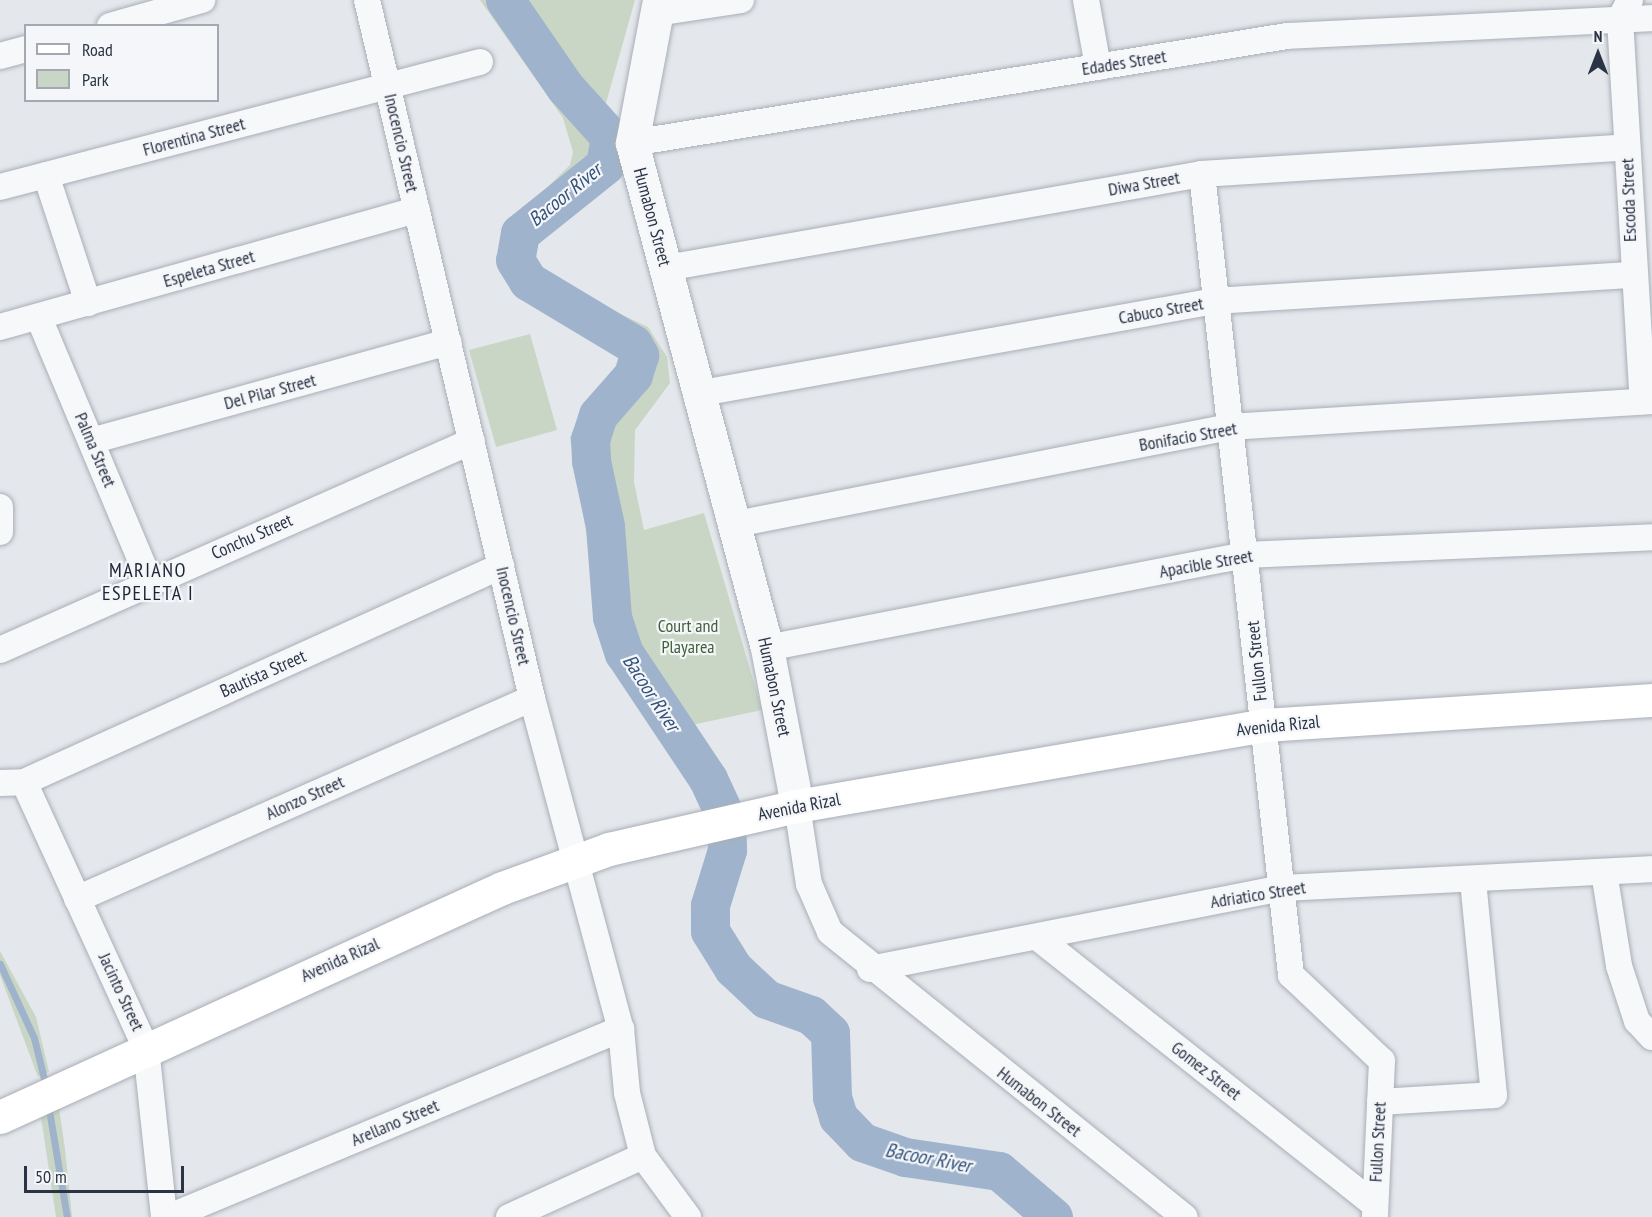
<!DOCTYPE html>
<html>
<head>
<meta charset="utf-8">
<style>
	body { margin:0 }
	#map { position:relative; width:1652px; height:1217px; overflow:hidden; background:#e4e7ec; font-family:"PT Sans Narrow",sans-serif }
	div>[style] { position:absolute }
	.green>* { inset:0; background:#c9d6c5 }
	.stream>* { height:7px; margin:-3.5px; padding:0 3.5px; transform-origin:3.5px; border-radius:3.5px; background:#9fb4cc }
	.river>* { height:39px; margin:-19.5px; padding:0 19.5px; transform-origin:19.5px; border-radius:19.5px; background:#9fb4cc }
	.roads { filter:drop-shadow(0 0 2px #a9aeb7) drop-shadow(0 0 2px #a9aeb7) }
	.minor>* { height:26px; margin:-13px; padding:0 13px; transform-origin:13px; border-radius:13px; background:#f7f8fa }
	.tertiary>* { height:33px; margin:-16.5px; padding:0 16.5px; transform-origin:16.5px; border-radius:16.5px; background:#f7f8fa }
	.secondary>* { height:33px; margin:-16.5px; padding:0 16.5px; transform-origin:16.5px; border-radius:16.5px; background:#fff }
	span { translate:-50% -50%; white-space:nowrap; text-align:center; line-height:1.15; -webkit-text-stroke:4.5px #f4f6f9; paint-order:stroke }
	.street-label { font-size:18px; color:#2b3445 }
	.park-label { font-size:18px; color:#3f6138 }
	.water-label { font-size:20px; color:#34527a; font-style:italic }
	.neighbourhood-label { font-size:20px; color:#1d2536; letter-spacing:1.5px }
	.legend { position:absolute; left:24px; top:24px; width:195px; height:78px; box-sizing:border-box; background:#f4f6f9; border:2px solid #a4a8b1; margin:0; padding:8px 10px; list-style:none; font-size:18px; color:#2b3445 }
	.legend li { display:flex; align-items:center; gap:12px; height:30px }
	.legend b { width:30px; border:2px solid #a4a8b1 }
	.north { position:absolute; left:1568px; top:24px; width:60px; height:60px; -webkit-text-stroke:4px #f4f6f9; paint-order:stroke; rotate:0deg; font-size:16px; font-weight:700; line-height:24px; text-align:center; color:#2b3445 }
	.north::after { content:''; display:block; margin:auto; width:21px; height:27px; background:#2b3445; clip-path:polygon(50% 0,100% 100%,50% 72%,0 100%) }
	.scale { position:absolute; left:24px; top:1166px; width:160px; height:27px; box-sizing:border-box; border:3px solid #2b3445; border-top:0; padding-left:8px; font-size:18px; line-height:21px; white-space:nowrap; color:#2b3445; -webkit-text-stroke:4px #f4f6f9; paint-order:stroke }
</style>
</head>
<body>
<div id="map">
	<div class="green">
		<i style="clip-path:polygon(480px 0,635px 0,606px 103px,623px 159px,603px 188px,532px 241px,536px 263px,568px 289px,648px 327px,667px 357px,670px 383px,635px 430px,634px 482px,644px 530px,704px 513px,762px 710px,687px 726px,658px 683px,732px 805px,716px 810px,612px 656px,602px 625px,570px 437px,627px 370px,622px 350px,503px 274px,497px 257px,510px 224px,570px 165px,573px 152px,563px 118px)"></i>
		<i style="clip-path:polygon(530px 334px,557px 430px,496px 447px,469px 350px)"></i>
		<i style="clip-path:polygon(0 951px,36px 1017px,49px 1072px,38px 1077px,0 975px)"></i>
		<i style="clip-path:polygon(59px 1108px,65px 1149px,72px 1217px,56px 1217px,41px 1117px)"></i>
	</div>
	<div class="stream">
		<i style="left:0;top:964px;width:81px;rotate:65.3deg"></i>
		<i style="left:34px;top:1038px;width:50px;rotate:76.2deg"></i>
		<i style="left:48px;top:1104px;width:115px;rotate:80.5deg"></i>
	</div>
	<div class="river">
		<i style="left:505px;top:0;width:106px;rotate:55.4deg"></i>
		<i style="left:565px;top:87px;width:67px;rotate:48deg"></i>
		<i style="left:610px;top:137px;width:28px;rotate:100deg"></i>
		<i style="left:605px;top:165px;width:109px;rotate:141.3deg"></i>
		<i style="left:520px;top:233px;width:27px;rotate:100deg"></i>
		<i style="left:515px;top:260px;width:25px;rotate:58deg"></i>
		<i style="left:528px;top:281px;width:122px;rotate:31deg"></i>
		<i style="left:633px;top:344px;width:13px;rotate:61deg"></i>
		<i style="left:639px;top:355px;width:21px;rotate:107deg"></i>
		<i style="left:633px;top:375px;width:53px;rotate:131.2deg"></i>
		<i style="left:598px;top:415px;width:25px;rotate:108deg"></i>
		<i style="left:590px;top:439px;width:22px;rotate:87deg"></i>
		<i style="left:591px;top:461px;width:66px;rotate:77.8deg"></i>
		<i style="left:605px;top:526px;width:91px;rotate:85.6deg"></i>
		<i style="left:612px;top:617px;width:38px;rotate:72deg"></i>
		<i style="left:624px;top:653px;width:151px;rotate:56.3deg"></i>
		<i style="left:708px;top:779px;width:43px;rotate:65.2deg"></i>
		<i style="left:726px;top:818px;width:32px;rotate:88deg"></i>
		<i style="left:727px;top:850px;width:58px;rotate:107.2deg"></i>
		<i style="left:710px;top:905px;width:26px;rotate:90deg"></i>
		<i style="left:710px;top:931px;width:44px;rotate:58.1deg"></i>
		<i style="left:733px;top:968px;width:45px;rotate:43.2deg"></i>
		<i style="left:766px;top:999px;width:48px;rotate:19.6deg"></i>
		<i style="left:811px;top:1015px;width:26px;rotate:43deg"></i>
		<i style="left:830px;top:1033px;width:64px;rotate:88.2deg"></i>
		<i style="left:832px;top:1097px;width:21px;rotate:73deg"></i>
		<i style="left:838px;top:1117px;width:35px;rotate:46deg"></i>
		<i style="left:862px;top:1142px;width:46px;rotate:19.2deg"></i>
		<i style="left:905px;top:1157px;width:95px;rotate:8.5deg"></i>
		<i style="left:999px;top:1171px;width:71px;rotate:40.4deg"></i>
	</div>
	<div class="roads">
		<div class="minor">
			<i style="left:367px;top:0;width:717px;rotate:76.7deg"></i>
			<i style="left:532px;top:698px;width:343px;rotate:75deg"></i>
			<i style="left:621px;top:1029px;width:64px;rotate:84.6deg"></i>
			<i style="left:627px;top:1093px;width:65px;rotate:75.7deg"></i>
			<i style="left:643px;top:1156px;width:76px;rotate:53.6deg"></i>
			<i style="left:1086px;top:0;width:68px;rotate:79.8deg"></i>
			<i style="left:1630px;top:0;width:21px;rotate:118deg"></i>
			<i style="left:1620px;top:19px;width:383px;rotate:86.6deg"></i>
			<i style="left:656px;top:13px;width:86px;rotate:-8.7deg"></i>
			<i style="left:110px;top:26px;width:96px;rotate:-15.8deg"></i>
			<i style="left:0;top:56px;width:27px;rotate:-15deg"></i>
			<i style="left:632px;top:143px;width:664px;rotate:-9.28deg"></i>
			<i style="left:1287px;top:36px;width:365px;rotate:-2.8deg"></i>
			<i style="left:1202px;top:174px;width:806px;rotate:83.66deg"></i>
			<i style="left:1291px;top:975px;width:125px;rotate:43.4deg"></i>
			<i style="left:1382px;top:1061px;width:156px;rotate:92.6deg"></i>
			<i style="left:46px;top:175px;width:135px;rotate:71.8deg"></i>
			<i style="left:0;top:187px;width:496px;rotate:-14.6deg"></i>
			<i style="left:666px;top:268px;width:544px;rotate:-9.95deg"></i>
			<i style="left:1202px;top:174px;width:426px;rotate:-3.6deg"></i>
			<i style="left:39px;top:318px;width:286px;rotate:67.2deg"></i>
			<i style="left:0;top:327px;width:433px;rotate:-15.7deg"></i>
			<i style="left:696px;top:394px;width:527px;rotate:-10.16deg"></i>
			<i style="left:1215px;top:301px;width:418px;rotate:-3.6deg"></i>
			<i style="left:91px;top:441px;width:371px;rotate:-15.5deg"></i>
			<i style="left:0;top:507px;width:25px;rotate:90deg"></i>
			<i style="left:731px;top:525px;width:508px;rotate:-11.13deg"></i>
			<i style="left:1229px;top:427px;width:424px;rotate:-3.5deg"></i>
			<i style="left:767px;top:648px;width:488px;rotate:-11deg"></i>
			<i style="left:1246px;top:555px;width:406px;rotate:-2.5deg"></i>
			<i style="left:0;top:650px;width:516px;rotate:-23.88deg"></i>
			<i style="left:24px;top:782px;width:293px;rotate:65.4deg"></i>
			<i style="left:146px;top:1048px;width:170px;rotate:83.9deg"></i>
			<i style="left:0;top:783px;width:24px;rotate:-2deg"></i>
			<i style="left:24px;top:782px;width:524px;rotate:-24.36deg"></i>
			<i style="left:797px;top:806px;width:79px;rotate:81.3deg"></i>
			<i style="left:809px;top:884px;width:52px;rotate:66.4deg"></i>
			<i style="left:830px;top:932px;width:455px;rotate:38.8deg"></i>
			<i style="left:1604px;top:872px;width:95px;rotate:80.9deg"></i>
			<i style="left:1619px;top:966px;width:58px;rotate:71.9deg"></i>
			<i style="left:1637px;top:1021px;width:22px;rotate:47deg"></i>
			<i style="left:77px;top:899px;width:497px;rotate:-23.8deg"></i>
			<i style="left:1037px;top:937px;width:431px;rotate:38.4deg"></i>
			<i style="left:870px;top:969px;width:419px;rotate:-11.1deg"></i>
			<i style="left:1281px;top:888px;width:371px;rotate:-2.9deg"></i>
			<i style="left:1380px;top:1102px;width:114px;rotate:-3.5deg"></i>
			<i style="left:1494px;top:1095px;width:216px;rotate:-95.6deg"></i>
			<i style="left:169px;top:1217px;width:490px;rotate:-22.6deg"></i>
			<i style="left:509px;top:1217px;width:147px;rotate:-24.5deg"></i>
		</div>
		<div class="tertiary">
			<i style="left:659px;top:0;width:146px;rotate:100.7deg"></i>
			<i style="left:632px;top:143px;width:523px;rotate:75.03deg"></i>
			<i style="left:767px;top:648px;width:161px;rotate:79.2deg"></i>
		</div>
		<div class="secondary">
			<i style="left:0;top:1117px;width:552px;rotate:-24.52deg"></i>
			<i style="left:502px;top:888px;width:114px;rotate:-20deg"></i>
			<i style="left:609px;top:849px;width:193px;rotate:-12.9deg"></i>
			<i style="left:797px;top:806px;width:475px;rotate:-9.8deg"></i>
			<i style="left:1265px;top:725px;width:388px;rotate:-3.7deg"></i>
		</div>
	</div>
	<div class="street-label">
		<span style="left:1124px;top:63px;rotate:-9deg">Edades Street</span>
		<span style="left:194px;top:137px;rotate:-15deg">Florentina Street</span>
		<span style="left:401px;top:143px;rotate:77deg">Inocencio Street</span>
		<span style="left:1144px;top:184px;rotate:-10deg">Diwa Street</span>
		<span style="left:1629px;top:200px;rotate:-92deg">Escoda Street</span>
		<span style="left:652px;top:217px;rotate:75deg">Humabon Street</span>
		<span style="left:209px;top:269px;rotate:-16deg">Espeleta Street</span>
		<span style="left:1161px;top:311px;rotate:-10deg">Cabuco Street</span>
		<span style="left:270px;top:392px;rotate:-15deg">Del Pilar Street</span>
		<span style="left:1188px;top:437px;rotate:-10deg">Bonifacio Street</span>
		<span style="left:95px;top:450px;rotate:67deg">Palma Street</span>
		<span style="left:252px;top:537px;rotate:-24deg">Conchu Street</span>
		<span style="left:1206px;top:564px;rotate:-10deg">Apacible Street</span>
		<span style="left:513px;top:616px;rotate:77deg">Inocencio Street</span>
		<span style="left:1257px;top:661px;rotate:-96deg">Fullon Street</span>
		<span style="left:263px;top:674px;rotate:-24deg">Bautista Street</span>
		<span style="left:774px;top:687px;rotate:78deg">Humabon Street</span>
		<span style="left:1278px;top:726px;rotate:-6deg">Avenida Rizal</span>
		<span style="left:305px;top:798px;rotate:-24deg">Alonzo Street</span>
		<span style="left:799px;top:807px;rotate:-11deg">Avenida Rizal</span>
		<span style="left:1258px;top:895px;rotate:-9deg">Adriatico Street</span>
		<span style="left:340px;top:960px;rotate:-24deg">Avenida Rizal</span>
		<span style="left:121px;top:992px;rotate:65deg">Jacinto Street</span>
		<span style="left:1206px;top:1071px;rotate:38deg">Gomez Street</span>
		<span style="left:1039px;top:1102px;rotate:38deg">Humabon Street</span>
		<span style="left:395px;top:1123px;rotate:-23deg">Arellano Street</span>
		<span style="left:1378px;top:1142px;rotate:-87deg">Fullon Street</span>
	</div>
	<div class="park-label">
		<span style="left:688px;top:637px">Court and<br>Playarea</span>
	</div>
	<div class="water-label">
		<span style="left:565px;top:195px;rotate:-39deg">Bacoor River</span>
		<span style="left:651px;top:693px;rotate:57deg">Bacoor River</span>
		<span style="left:928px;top:1158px;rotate:11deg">Bacoor River</span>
	</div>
	<div class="neighbourhood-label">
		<span style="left:148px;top:582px">MARIANO<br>ESPELETA I</span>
	</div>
	<ul class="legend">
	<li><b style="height:8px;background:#fff"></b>Road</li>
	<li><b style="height:16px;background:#c9d6c5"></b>Park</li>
	</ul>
	<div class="north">N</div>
	<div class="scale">50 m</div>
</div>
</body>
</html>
